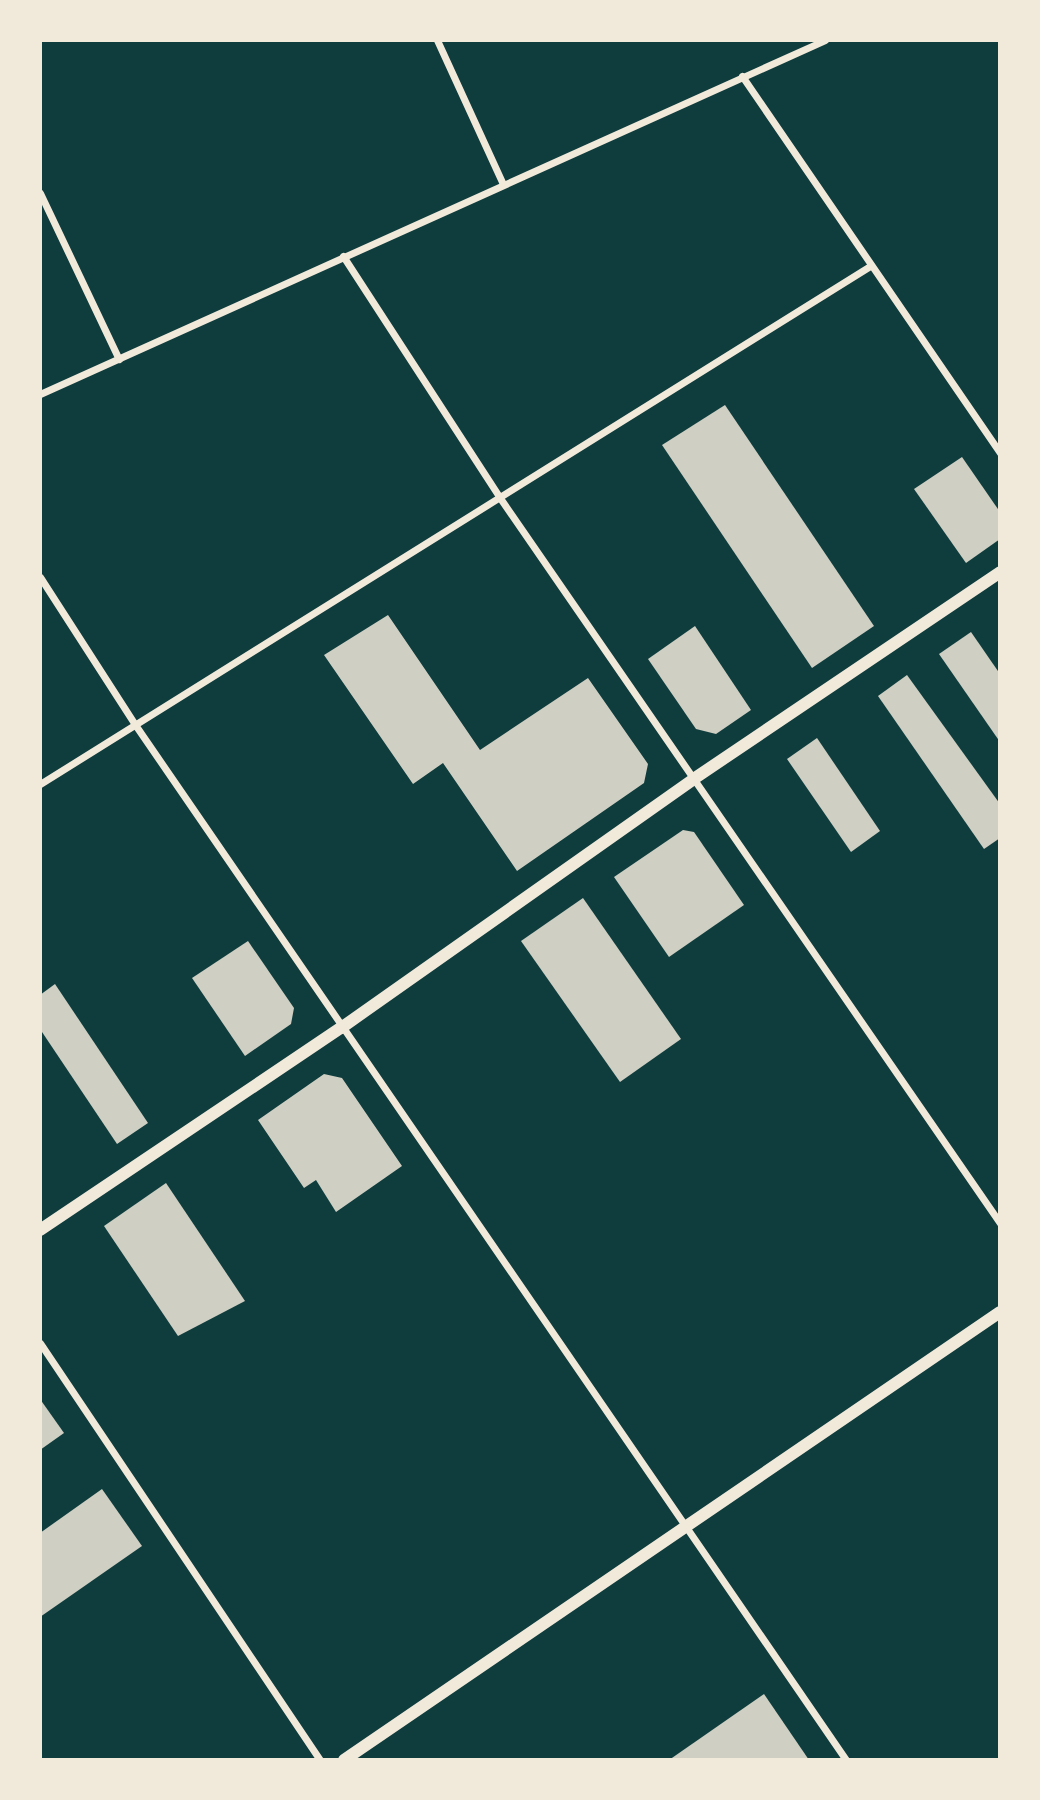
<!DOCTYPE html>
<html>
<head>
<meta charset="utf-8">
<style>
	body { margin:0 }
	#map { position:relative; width:1040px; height:1800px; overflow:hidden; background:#0f3d3e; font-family:"Noto Sans",sans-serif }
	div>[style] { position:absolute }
	.building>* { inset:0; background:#cfcfc3 }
	.minor>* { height:7px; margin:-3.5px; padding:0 3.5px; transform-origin:3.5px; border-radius:3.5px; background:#f1e9da }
	.tertiary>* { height:12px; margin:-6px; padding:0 6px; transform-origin:6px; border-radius:6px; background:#f1e9da }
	span { translate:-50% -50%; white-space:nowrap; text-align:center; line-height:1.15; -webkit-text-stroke:5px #f1e9da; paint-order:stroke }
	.frame { position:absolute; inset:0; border:42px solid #f1e9da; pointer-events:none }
</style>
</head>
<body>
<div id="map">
	<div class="building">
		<i style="clip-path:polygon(725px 405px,874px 626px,812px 668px,662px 445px)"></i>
		<i style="clip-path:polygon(962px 457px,1000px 512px,1000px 539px,966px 563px,914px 489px)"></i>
		<i style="clip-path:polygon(388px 615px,480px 750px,588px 678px,648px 764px,644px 783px,517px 871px,443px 763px,413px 784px,324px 655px)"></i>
		<i style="clip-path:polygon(695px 626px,751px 710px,716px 734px,696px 729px,648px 659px)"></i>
		<i style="clip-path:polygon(971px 632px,1000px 674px,1000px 742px,939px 654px)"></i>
		<i style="clip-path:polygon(907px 675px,1000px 804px,1000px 838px,984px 849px,878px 696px)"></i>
		<i style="clip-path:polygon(817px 738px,880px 831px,851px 852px,787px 759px)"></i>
		<i style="clip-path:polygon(683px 830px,694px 832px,744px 905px,669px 957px,614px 877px)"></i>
		<i style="clip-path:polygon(583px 898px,681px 1039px,620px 1082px,521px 941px)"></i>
		<i style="clip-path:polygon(248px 941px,294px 1008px,291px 1024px,245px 1056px,192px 978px)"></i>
		<i style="clip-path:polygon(55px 984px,148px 1123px,117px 1144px,40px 1029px,40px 995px)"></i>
		<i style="clip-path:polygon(324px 1074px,342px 1078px,402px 1166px,336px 1212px,316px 1180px,304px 1188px,258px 1120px)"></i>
		<i style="clip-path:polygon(166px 1183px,245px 1301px,178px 1336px,104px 1226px)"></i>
		<i style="clip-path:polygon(40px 1399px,64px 1433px,40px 1450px)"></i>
		<i style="clip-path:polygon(102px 1489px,142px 1546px,40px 1617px,40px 1533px)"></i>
		<i style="clip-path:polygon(764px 1694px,809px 1760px,669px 1760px)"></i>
	</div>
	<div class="minor">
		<i style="left:437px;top:40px;width:158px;rotate:65.4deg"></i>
		<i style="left:742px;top:76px;width:457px;rotate:55.6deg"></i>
		<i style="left:40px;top:193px;width:184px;rotate:64.6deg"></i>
		<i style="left:343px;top:256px;width:288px;rotate:57deg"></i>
		<i style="left:500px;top:498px;width:881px;rotate:55.41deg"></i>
		<i style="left:40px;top:394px;width:861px;rotate:-24.27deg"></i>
		<i style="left:40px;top:577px;width:177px;rotate:57.2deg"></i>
		<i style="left:136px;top:726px;width:1254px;rotate:55.52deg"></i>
		<i style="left:40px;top:784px;width:978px;rotate:-31.97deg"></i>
		<i style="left:40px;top:1343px;width:502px;rotate:56.12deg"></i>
	</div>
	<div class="tertiary">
		<i style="left:40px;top:1230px;width:362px;rotate:-33.9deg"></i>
		<i style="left:341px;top:1028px;width:433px;rotate:-35.2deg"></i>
		<i style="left:695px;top:778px;width:368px;rotate:-34deg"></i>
		<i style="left:344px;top:1760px;width:794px;rotate:-34.33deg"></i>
	</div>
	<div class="frame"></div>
</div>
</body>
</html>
